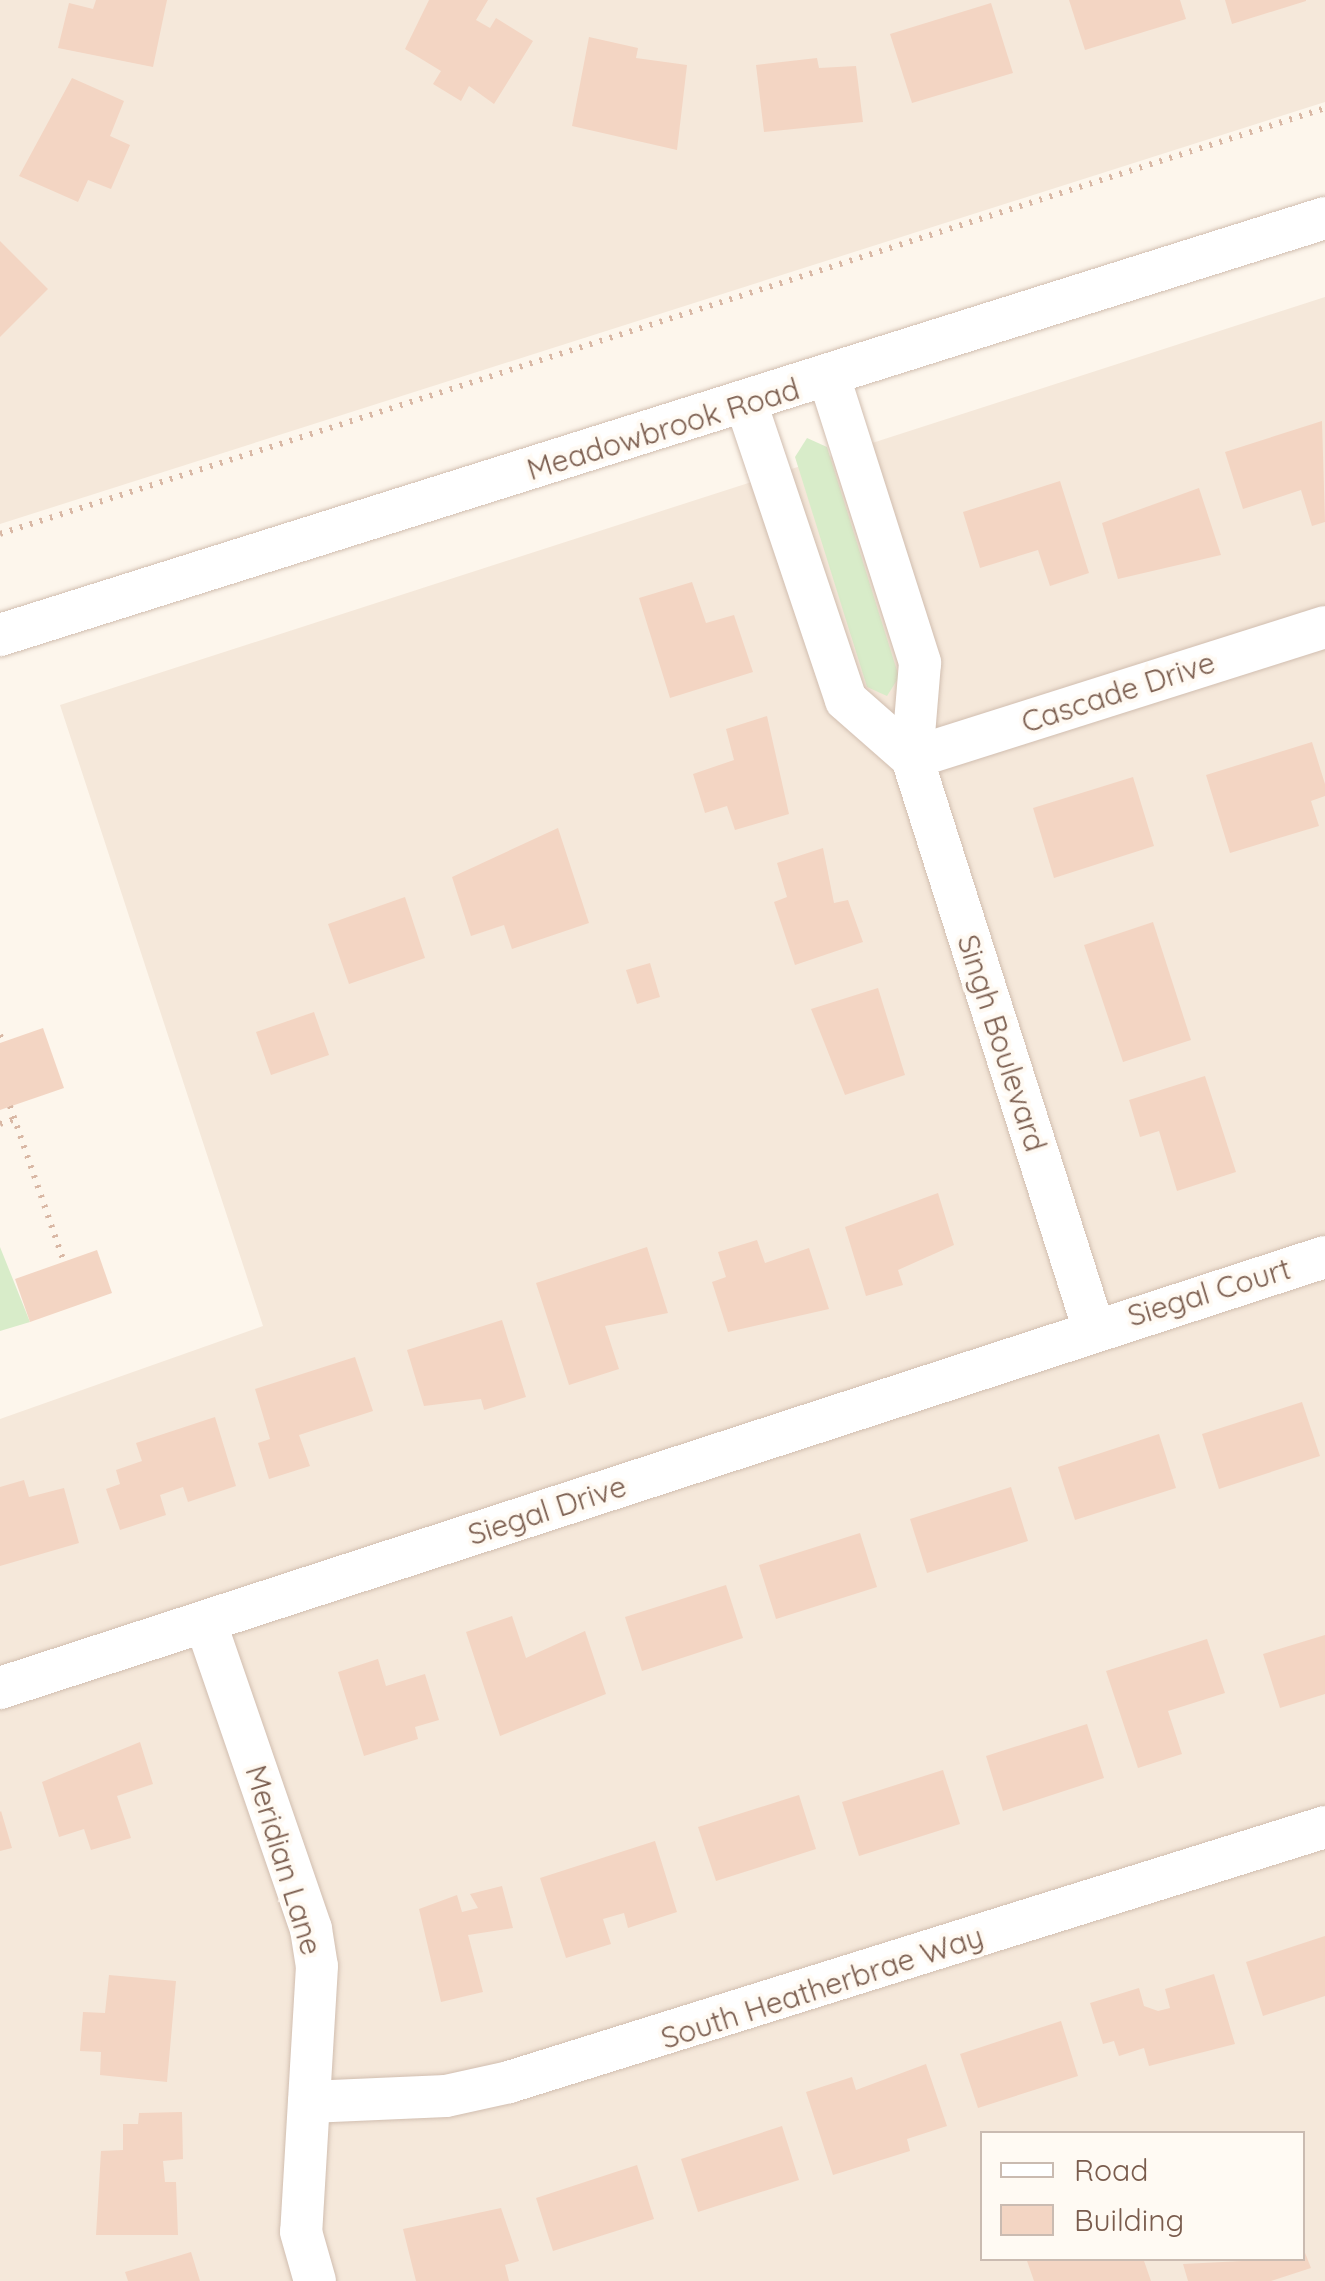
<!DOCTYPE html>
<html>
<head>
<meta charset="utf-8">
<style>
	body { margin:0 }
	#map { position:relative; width:1325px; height:2281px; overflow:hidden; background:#fdf6ec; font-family:Quicksand,sans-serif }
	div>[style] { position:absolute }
	.residential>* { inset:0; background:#f5e8da }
	.green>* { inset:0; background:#d8ecc9 }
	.building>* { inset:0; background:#f3d5c3 }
	.path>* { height:6px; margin-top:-3px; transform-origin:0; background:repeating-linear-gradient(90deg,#d9b8a5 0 2.5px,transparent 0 10.5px) }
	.roads { filter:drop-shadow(0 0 2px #d1beb0) drop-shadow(0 0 2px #d1beb0) }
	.minor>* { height:42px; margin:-21px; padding:0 21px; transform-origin:21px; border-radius:21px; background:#fff }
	span { translate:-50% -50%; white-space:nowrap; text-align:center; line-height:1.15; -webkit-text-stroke:8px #fffaf3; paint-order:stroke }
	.street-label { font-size:30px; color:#7a5c4d }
	.legend { position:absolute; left:980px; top:2131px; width:325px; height:130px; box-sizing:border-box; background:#fffaf3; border:2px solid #cabbb1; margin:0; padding:12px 18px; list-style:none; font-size:30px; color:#7a5c4d }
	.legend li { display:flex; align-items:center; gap:20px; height:50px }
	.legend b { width:50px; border:2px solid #cabbb1 }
</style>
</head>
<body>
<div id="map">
	<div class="residential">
		<i style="clip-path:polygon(0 0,1325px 0,1325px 102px,0 524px)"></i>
		<i style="clip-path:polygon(evenodd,1325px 297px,1325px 2281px,0 2281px,0 1419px,263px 1326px,60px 705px,1325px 297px,982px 2134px,1302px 2134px,1302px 2258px,982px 2258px,982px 2134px)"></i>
	</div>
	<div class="green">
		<i style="clip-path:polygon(807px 438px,827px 447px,899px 677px,887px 696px,867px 687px,795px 457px)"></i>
		<i style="clip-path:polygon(0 1247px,30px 1322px,0 1331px)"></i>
	</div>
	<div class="building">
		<i style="clip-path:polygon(96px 0,167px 0,153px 67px,58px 48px,69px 3px,93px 9px)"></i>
		<i style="clip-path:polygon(429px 0,488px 0,476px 20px,490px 28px,496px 18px,533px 41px,494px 104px,469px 86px,461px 101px,433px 84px,441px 71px,405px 49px)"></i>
		<i style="clip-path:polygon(1069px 0,1180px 0,1186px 19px,1085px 50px)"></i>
		<i style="clip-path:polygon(1225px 0,1306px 0,1306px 1px,1232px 24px)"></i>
		<i style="clip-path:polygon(991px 3px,1013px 73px,912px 103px,890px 34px)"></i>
		<i style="clip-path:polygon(589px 37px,638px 48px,636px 58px,687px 65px,677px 150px,572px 126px)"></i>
		<i style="clip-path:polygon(817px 58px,819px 68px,856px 66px,863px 122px,764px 132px,756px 65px)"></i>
		<i style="clip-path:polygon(72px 78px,124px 101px,110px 136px,130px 145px,111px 189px,88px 180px,78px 202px,19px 176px)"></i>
		<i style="clip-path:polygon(0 241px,48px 289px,0 337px)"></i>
		<i style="clip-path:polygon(1322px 421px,1325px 522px,1312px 526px,1301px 490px,1243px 509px,1225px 452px)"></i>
		<i style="clip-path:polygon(1060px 481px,1089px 573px,1050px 586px,1038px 550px,980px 568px,963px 512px)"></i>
		<i style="clip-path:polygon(1199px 488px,1221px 555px,1118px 579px,1102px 523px)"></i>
		<i style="clip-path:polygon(692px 582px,706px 623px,734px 615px,753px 672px,670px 698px,639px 598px)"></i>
		<i style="clip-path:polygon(767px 716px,789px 814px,735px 830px,727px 806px,705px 813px,693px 774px,734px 760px,726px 729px)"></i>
		<i style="clip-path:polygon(1312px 742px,1325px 784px,1325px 796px,1311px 801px,1319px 826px,1230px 853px,1206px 775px)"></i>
		<i style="clip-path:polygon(1133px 777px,1154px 846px,1054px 878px,1033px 808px)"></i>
		<i style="clip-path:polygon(558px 828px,589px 923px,512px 949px,504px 925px,471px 936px,452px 877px)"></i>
		<i style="clip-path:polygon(823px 848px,834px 903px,848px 900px,863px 942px,795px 965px,774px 902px,787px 897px,777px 863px)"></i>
		<i style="clip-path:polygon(405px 897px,425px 958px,349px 984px,328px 924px)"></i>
		<i style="clip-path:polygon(1153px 922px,1191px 1040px,1123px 1062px,1084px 945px)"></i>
		<i style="clip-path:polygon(650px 963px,660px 997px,637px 1004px,626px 970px)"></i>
		<i style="clip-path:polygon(878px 988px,905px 1075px,845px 1095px,811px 1009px)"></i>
		<i style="clip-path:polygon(314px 1012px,329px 1055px,271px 1075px,256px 1032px)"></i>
		<i style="clip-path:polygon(43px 1028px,64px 1088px,0 1110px,0 1043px)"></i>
		<i style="clip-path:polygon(1205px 1076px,1236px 1172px,1177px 1191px,1159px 1131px,1140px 1137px,1129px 1100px)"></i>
		<i style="clip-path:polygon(938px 1193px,954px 1245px,898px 1270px,903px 1285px,866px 1296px,845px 1227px)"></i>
		<i style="clip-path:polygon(757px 1240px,765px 1263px,809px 1248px,829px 1309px,728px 1332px,712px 1282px,726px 1277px,718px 1252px)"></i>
		<i style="clip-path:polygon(647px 1247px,668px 1313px,605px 1326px,619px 1369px,569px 1385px,536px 1283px)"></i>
		<i style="clip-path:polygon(97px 1250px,112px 1293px,30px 1322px,15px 1279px)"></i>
		<i style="clip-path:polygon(502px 1320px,526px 1397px,484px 1410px,481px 1399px,424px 1406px,407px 1350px)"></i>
		<i style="clip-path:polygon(355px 1357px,373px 1411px,299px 1435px,310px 1466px,269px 1479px,258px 1443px,270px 1439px,255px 1389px)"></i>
		<i style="clip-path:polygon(1302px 1402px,1320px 1456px,1219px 1489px,1202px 1434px)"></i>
		<i style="clip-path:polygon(215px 1417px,236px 1486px,188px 1502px,183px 1487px,160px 1495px,166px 1515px,120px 1530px,106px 1489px,120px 1484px,116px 1470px,142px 1461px,136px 1443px)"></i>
		<i style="clip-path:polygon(1159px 1434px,1176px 1488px,1075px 1520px,1058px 1467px)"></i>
		<i style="clip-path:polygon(24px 1480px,29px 1497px,64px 1488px,79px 1543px,0 1566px,0 1487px)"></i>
		<i style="clip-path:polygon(1011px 1487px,1028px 1541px,927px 1573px,910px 1519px)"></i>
		<i style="clip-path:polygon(860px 1533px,877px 1587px,776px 1619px,759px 1565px)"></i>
		<i style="clip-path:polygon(726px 1585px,743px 1638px,642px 1671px,625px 1617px)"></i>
		<i style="clip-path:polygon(512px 1616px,526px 1658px,585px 1631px,606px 1694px,500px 1736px,466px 1632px)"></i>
		<i style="clip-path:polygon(1325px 1635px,1325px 1694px,1280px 1708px,1263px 1654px)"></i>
		<i style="clip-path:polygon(1207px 1639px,1225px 1693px,1168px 1711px,1182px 1754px,1138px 1768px,1106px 1671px)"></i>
		<i style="clip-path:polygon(378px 1659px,386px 1686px,425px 1674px,439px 1720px,415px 1727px,418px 1739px,364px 1756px,338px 1672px)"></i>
		<i style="clip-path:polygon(1087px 1724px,1104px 1778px,1003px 1811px,986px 1756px)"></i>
		<i style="clip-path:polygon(140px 1742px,153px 1784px,117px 1796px,131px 1838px,91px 1850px,84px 1829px,59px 1837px,42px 1782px)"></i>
		<i style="clip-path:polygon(943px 1770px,960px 1824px,859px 1856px,842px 1802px)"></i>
		<i style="clip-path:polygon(799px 1795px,816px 1849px,716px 1881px,698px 1827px)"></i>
		<i style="clip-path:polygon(1px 1811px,12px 1848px,0 1851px,0 1812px)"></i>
		<i style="clip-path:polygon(655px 1841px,677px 1912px,628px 1928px,624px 1913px,603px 1919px,611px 1944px,566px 1958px,540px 1878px)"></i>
		<i style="clip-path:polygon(502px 1886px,513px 1928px,468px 1935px,483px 1992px,441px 2002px,419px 1909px,457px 1895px,462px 1912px,478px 1908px,470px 1894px)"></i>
		<i style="clip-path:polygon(1325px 1936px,1325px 1996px,1263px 2016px,1246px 1962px)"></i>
		<i style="clip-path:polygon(1214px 1974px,1235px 2044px,1149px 2066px,1144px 2048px,1119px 2056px,1114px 2041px,1103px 2044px,1090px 2003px,1139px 1988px,1144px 2006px,1158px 2011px,1170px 2008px,1165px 1989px)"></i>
		<i style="clip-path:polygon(109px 1975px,176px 1981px,167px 2082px,100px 2075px,101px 2052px,80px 2051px,83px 2012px,105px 2013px)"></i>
		<i style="clip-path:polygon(1061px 2021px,1078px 2076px,978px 2108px,960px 2054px)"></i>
		<i style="clip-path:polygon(926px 2064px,947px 2126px,907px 2139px,910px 2151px,833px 2175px,806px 2092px,852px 2077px,856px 2090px)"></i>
		<i style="clip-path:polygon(182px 2112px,183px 2159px,163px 2161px,165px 2182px,176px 2182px,178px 2235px,96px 2235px,101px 2151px,123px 2150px,123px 2124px,138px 2124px,139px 2113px)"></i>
		<i style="clip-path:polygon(782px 2126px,799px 2180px,698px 2212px,681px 2159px)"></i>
		<i style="clip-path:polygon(637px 2165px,654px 2219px,553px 2251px,536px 2198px)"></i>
		<i style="clip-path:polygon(501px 2208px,519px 2261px,505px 2265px,509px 2281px,416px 2281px,403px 2229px)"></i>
		<i style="clip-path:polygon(1302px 2245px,1311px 2268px,1271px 2281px,1188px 2281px,1183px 2264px,1302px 2258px)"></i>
		<i style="clip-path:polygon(191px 2252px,200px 2281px,128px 2281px,125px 2272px)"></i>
		<i style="clip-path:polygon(1026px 2258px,1143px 2258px,1151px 2281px,1034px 2281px)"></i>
	</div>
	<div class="path">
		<i style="left:0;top:534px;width:1392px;rotate:-17.82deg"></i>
		<i style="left:0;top:1035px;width:8px;rotate:67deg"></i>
		<i style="left:10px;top:1106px;width:165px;rotate:70.9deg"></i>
		<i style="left:0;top:1124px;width:16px;rotate:-18deg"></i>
	</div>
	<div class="roads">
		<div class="minor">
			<i style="left:829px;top:377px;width:300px;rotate:72.3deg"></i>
			<i style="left:920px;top:663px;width:95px;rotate:94.8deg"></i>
			<i style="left:912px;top:758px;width:597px;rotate:72.35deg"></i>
			<i style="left:746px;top:403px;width:313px;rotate:71.4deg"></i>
			<i style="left:846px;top:700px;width:88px;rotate:41.3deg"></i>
			<i style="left:0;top:635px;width:1389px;rotate:-17.47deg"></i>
			<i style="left:912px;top:758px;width:433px;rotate:-17.6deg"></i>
			<i style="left:206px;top:1624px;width:323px;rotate:71deg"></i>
			<i style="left:311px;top:1929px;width:37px;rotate:81deg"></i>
			<i style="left:317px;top:1966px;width:266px;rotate:93.4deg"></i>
			<i style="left:301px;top:2232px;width:51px;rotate:74.1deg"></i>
			<i style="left:0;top:1688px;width:1393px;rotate:-18.02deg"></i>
			<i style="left:309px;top:2102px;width:137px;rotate:-2.5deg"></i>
			<i style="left:446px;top:2096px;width:65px;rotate:-12.5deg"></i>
			<i style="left:509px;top:2082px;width:855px;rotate:-17.35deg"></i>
		</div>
	</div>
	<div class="street-label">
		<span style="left:663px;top:429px;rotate:-17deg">Meadowbrook Road</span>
		<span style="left:1118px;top:692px;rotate:-18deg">Cascade Drive</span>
		<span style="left:1002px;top:1043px;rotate:72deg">Singh Boulevard</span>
		<span style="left:1209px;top:1292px;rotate:-17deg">Siegal Court</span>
		<span style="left:547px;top:1510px;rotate:-18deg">Siegal Drive</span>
		<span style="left:284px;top:1860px;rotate:73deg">Meridian Lane</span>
		<span style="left:822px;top:1987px;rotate:-18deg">South Heatherbrae Way</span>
	</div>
	<ul class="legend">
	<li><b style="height:12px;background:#fff"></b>Road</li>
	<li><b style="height:28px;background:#f3d5c3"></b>Building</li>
	</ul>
</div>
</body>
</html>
